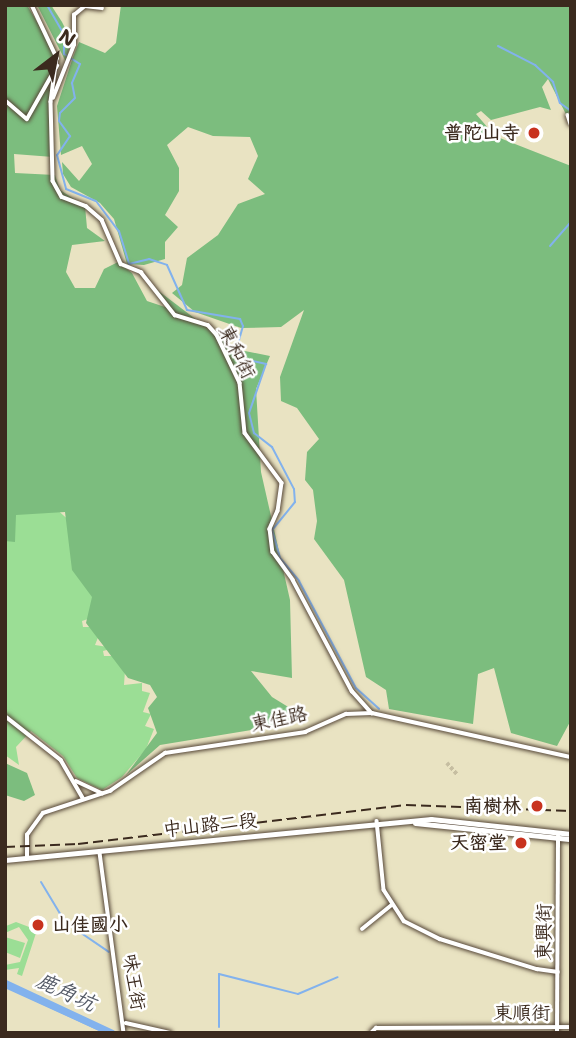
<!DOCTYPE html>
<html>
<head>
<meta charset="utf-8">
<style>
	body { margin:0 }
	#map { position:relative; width:576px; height:1038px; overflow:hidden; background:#e9e3c2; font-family:"Shantell Sans","LXGW WenKai TC",sans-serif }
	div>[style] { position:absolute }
	.green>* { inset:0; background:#9bde95 }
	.forest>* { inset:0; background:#7cbd7e }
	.stream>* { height:2px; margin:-1px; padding:0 1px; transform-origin:1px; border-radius:1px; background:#82b2ed }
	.river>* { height:7px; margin:-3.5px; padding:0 3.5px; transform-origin:3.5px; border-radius:3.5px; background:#82b2ed }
	.street-tunnel>* { height:3.5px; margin-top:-1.75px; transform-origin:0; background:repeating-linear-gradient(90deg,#c6bea1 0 3.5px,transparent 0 5.5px) }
	.roads { filter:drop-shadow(0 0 2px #554637) drop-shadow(0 0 2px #554637) }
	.street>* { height:3.5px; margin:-1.75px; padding:0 1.75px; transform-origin:1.75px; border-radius:1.75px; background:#fff }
	.secondary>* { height:5px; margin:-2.5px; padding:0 2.5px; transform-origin:2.5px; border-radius:2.5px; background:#fff }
	.rail>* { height:2px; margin-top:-1px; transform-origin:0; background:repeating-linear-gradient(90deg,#3b2a1e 0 10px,transparent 0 15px) }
	.dots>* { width:19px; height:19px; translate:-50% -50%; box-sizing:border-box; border:4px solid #fff; border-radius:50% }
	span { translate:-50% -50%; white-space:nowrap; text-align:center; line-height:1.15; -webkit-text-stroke:5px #fff; paint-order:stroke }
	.poi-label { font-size:19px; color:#3b2a1e; font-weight:700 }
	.right { translate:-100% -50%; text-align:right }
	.left { translate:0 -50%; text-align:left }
	.street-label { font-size:19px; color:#3b2a1e }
	.water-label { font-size:21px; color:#545a66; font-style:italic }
	.frame { position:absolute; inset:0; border:7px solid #3b2a1e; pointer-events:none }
	.north { position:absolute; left:21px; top:21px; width:70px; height:70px; -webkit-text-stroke:5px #fff; paint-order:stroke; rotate:32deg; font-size:19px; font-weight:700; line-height:28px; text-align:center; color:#3b2a1e }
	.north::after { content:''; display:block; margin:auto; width:24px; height:32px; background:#3b2a1e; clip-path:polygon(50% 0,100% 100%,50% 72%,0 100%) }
</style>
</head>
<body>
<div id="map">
	<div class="green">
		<i style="clip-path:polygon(52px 505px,74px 525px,82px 580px,97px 604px,94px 617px,82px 621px,83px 627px,92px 627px,99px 635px,95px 645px,114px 648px,103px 651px,104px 656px,112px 656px,125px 670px,124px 685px,142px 683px,142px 691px,150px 693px,143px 712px,151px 714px,145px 726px,154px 729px,146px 749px,122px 777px,102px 790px,77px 778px,63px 756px,31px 731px,16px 747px,19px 765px,5px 755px,5px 509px)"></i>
		<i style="clip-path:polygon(16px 922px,37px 930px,22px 976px,17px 974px,19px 968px,5px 970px,5px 965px,20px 962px,28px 940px,19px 927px,5px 933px,6px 926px)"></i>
		<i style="clip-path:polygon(5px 937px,25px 943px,20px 958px,5px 952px)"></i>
	</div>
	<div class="forest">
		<i style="clip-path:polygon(5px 5px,27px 5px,56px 54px,50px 100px,53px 157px,14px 154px,15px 173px,55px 175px,60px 190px,85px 206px,87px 228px,105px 241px,72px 245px,66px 272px,75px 288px,95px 288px,104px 269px,118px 262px,132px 273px,147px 301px,168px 308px,152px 286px,235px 349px,270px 356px,256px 389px,261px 472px,290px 600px,292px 678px,251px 671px,272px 697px,298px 713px,289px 724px,160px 745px,126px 775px,157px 733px,148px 708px,157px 697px,150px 685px,128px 678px,86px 623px,92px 597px,72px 570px,65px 512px,16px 515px,15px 542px,5px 541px)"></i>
		<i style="clip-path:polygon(37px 5px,51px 5px,62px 22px,71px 40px,66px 62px)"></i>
		<i style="clip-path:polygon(121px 5px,571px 5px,571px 124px,548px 79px,542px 87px,551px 110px,540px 107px,491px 120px,481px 111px,476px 114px,495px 136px,571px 166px,571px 720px,557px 746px,511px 733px,494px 668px,478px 674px,473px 724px,389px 709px,386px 690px,366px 677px,344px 580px,314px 539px,317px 521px,313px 490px,305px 480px,307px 452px,319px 439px,297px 408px,281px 401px,280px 377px,304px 310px,281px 327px,241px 328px,195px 312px,172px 293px,182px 285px,187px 258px,218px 235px,238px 204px,265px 194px,248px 179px,258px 156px,250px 137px,213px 136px,188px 127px,167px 145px,179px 168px,179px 191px,165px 215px,178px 227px,165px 242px,165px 259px,144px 265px,127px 264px,114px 219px,100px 203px,71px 187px,63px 174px,62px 162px,79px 181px,92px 164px,82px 146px,61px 155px,57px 106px,73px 57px,79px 42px,105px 53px,116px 43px)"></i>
		<i style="clip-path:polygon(5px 763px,27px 773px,35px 795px,24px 801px,5px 795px)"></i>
	</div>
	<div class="stream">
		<i style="left:47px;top:5px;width:34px;rotate:60deg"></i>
		<i style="left:64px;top:35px;width:19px;rotate:90deg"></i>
		<i style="left:64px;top:54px;width:19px;rotate:32deg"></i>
		<i style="left:80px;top:64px;width:21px;rotate:113deg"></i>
		<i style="left:72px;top:83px;width:15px;rotate:79deg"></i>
		<i style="left:75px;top:98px;width:21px;rotate:135deg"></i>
		<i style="left:60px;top:113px;width:8px;rotate:97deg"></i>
		<i style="left:59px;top:121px;width:19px;rotate:54deg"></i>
		<i style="left:70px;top:136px;width:23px;rotate:124deg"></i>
		<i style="left:57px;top:155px;width:35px;rotate:75deg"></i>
		<i style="left:66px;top:189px;width:32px;rotate:22deg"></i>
		<i style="left:96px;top:201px;width:38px;rotate:53deg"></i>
		<i style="left:119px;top:231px;width:34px;rotate:73deg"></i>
		<i style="left:129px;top:264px;width:21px;rotate:-14deg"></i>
		<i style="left:149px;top:259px;width:19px;rotate:18deg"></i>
		<i style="left:167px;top:265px;width:49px;rotate:66deg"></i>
		<i style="left:187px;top:310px;width:54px;rotate:9.6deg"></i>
		<i style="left:240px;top:319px;width:8px;rotate:67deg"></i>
		<i style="left:243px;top:326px;width:26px;rotate:106deg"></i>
		<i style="left:236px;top:351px;width:8px;rotate:60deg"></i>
		<i style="left:240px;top:358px;width:27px;rotate:13deg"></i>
		<i style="left:266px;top:364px;width:52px;rotate:109.1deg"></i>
		<i style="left:249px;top:413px;width:21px;rotate:76deg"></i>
		<i style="left:254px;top:433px;width:23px;rotate:38deg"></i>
		<i style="left:272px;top:447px;width:47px;rotate:62.4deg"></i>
		<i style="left:294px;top:489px;width:13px;rotate:86deg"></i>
		<i style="left:295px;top:502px;width:36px;rotate:129deg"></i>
		<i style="left:272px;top:530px;width:29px;rotate:74deg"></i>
		<i style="left:280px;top:558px;width:30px;rotate:50deg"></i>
		<i style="left:299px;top:581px;width:121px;rotate:62deg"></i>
		<i style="left:356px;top:688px;width:31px;rotate:42deg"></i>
		<i style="left:498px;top:46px;width:42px;rotate:27.2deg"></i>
		<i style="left:535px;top:65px;width:25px;rotate:43deg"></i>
		<i style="left:553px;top:82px;width:22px;rotate:72deg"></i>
		<i style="left:560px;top:103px;width:14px;rotate:36deg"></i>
		<i style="left:550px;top:246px;width:32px;rotate:-49deg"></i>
		<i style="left:41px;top:882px;width:47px;rotate:59deg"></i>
		<i style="left:65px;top:922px;width:53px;rotate:34.3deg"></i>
		<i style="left:5px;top:987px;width:111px;rotate:24.5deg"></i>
		<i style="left:219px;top:1027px;width:53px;rotate:-90deg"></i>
		<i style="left:219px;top:974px;width:81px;rotate:14.2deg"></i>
		<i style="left:298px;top:994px;width:43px;rotate:-23deg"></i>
	</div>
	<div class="river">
		<i style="left:5px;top:983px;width:118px;rotate:25deg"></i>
	</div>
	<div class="street-tunnel">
		<i style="left:447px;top:763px;width:15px;rotate:48deg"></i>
	</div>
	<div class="roads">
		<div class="street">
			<i style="left:32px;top:5px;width:59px;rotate:64.7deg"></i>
			<i style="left:57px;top:58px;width:44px;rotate:97.8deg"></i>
			<i style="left:51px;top:102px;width:79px;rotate:88.5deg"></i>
			<i style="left:53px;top:181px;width:18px;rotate:61deg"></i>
			<i style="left:62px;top:197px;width:26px;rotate:21deg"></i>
			<i style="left:86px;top:206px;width:21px;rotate:41deg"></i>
			<i style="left:102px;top:220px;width:48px;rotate:66.6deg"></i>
			<i style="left:121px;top:264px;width:22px;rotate:22deg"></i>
			<i style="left:141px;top:272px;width:55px;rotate:51.7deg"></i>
			<i style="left:175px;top:315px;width:34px;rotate:17deg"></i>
			<i style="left:208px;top:325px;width:13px;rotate:48deg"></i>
			<i style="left:217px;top:335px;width:53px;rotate:64.4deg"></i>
			<i style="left:240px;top:383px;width:50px;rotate:84.3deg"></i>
			<i style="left:245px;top:433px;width:62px;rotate:53.5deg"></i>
			<i style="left:282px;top:483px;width:28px;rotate:98deg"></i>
			<i style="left:278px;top:511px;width:20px;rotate:114deg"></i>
			<i style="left:270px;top:529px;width:23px;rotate:83deg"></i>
			<i style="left:273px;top:552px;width:34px;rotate:54deg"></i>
			<i style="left:293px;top:580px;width:126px;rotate:62deg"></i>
			<i style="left:352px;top:691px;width:30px;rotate:48deg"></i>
			<i style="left:53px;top:98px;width:57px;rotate:-68.4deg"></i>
			<i style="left:74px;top:45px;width:30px;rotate:-90deg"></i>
			<i style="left:74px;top:15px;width:14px;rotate:-39deg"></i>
			<i style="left:85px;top:6px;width:17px;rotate:7deg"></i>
			<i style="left:5px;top:100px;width:29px;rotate:41deg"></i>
			<i style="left:27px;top:119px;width:61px;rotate:-60.5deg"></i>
			<i style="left:568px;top:115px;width:9px;rotate:72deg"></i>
			<i style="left:5px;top:716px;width:71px;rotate:38.2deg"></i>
			<i style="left:61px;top:760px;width:44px;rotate:59.9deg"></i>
			<i style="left:76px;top:781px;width:29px;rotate:25deg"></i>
			<i style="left:377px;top:821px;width:69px;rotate:84.2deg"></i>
			<i style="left:384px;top:890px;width:37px;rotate:57deg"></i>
			<i style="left:404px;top:921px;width:40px;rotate:26.6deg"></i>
			<i style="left:440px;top:939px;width:102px;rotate:17.2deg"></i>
			<i style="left:537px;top:969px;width:21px;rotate:8deg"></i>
			<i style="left:100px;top:853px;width:182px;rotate:82.4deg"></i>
			<i style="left:27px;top:857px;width:22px;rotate:-90deg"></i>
			<i style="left:27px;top:835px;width:27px;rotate:-54deg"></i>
			<i style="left:43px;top:813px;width:71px;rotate:-18.2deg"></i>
			<i style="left:110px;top:791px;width:67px;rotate:-34.6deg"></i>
			<i style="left:165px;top:753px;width:142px;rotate:-8.5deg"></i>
			<i style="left:305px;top:732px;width:45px;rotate:-23.7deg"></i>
			<i style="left:346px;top:714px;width:26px;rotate:-2deg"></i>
			<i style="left:372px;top:713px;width:204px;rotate:12.5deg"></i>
			<i style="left:362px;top:929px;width:38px;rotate:-39deg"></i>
			<i style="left:126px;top:1023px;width:45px;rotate:12.8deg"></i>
			<i style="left:371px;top:1033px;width:7px;rotate:-45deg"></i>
			<i style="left:376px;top:1028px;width:195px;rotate:-0.3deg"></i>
			<i style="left:557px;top:1033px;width:197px;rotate:-89.7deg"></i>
		</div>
		<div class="secondary">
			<i style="left:415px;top:823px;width:157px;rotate:5.9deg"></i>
			<i style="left:5px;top:860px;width:428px;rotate:-5.5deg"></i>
			<i style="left:431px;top:819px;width:141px;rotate:6.1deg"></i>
		</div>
	</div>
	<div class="rail">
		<i style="left:5px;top:847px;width:73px;rotate:-2.4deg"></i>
		<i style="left:78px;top:844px;width:330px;rotate:-6.8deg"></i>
		<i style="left:406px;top:805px;width:165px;rotate:2.1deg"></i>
	</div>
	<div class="dots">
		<i style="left:534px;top:133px;background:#c8321e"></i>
		<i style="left:537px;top:806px;background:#c8321e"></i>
		<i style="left:521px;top:843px;background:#c8321e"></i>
		<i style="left:38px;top:925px;background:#c8321e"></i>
	</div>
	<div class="poi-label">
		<span class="right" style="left:520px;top:133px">普陀山寺</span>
		<span class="right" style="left:521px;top:806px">南樹林</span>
		<span class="right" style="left:507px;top:843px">天密堂</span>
		<span class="left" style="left:52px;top:925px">山佳國小</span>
	</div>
	<div class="street-label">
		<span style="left:237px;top:352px;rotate:63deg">東和街</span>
		<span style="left:279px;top:719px;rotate:-12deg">東佳路</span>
		<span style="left:210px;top:825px;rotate:-6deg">中山路二段</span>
		<span style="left:544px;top:932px;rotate:-90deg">東興街</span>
		<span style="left:134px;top:982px;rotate:81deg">味王街</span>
		<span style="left:522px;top:1013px">東順街</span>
	</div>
	<div class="water-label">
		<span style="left:66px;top:992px;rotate:25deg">鹿角坑</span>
	</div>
	<div class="frame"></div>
	<div class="north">N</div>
</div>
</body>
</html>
